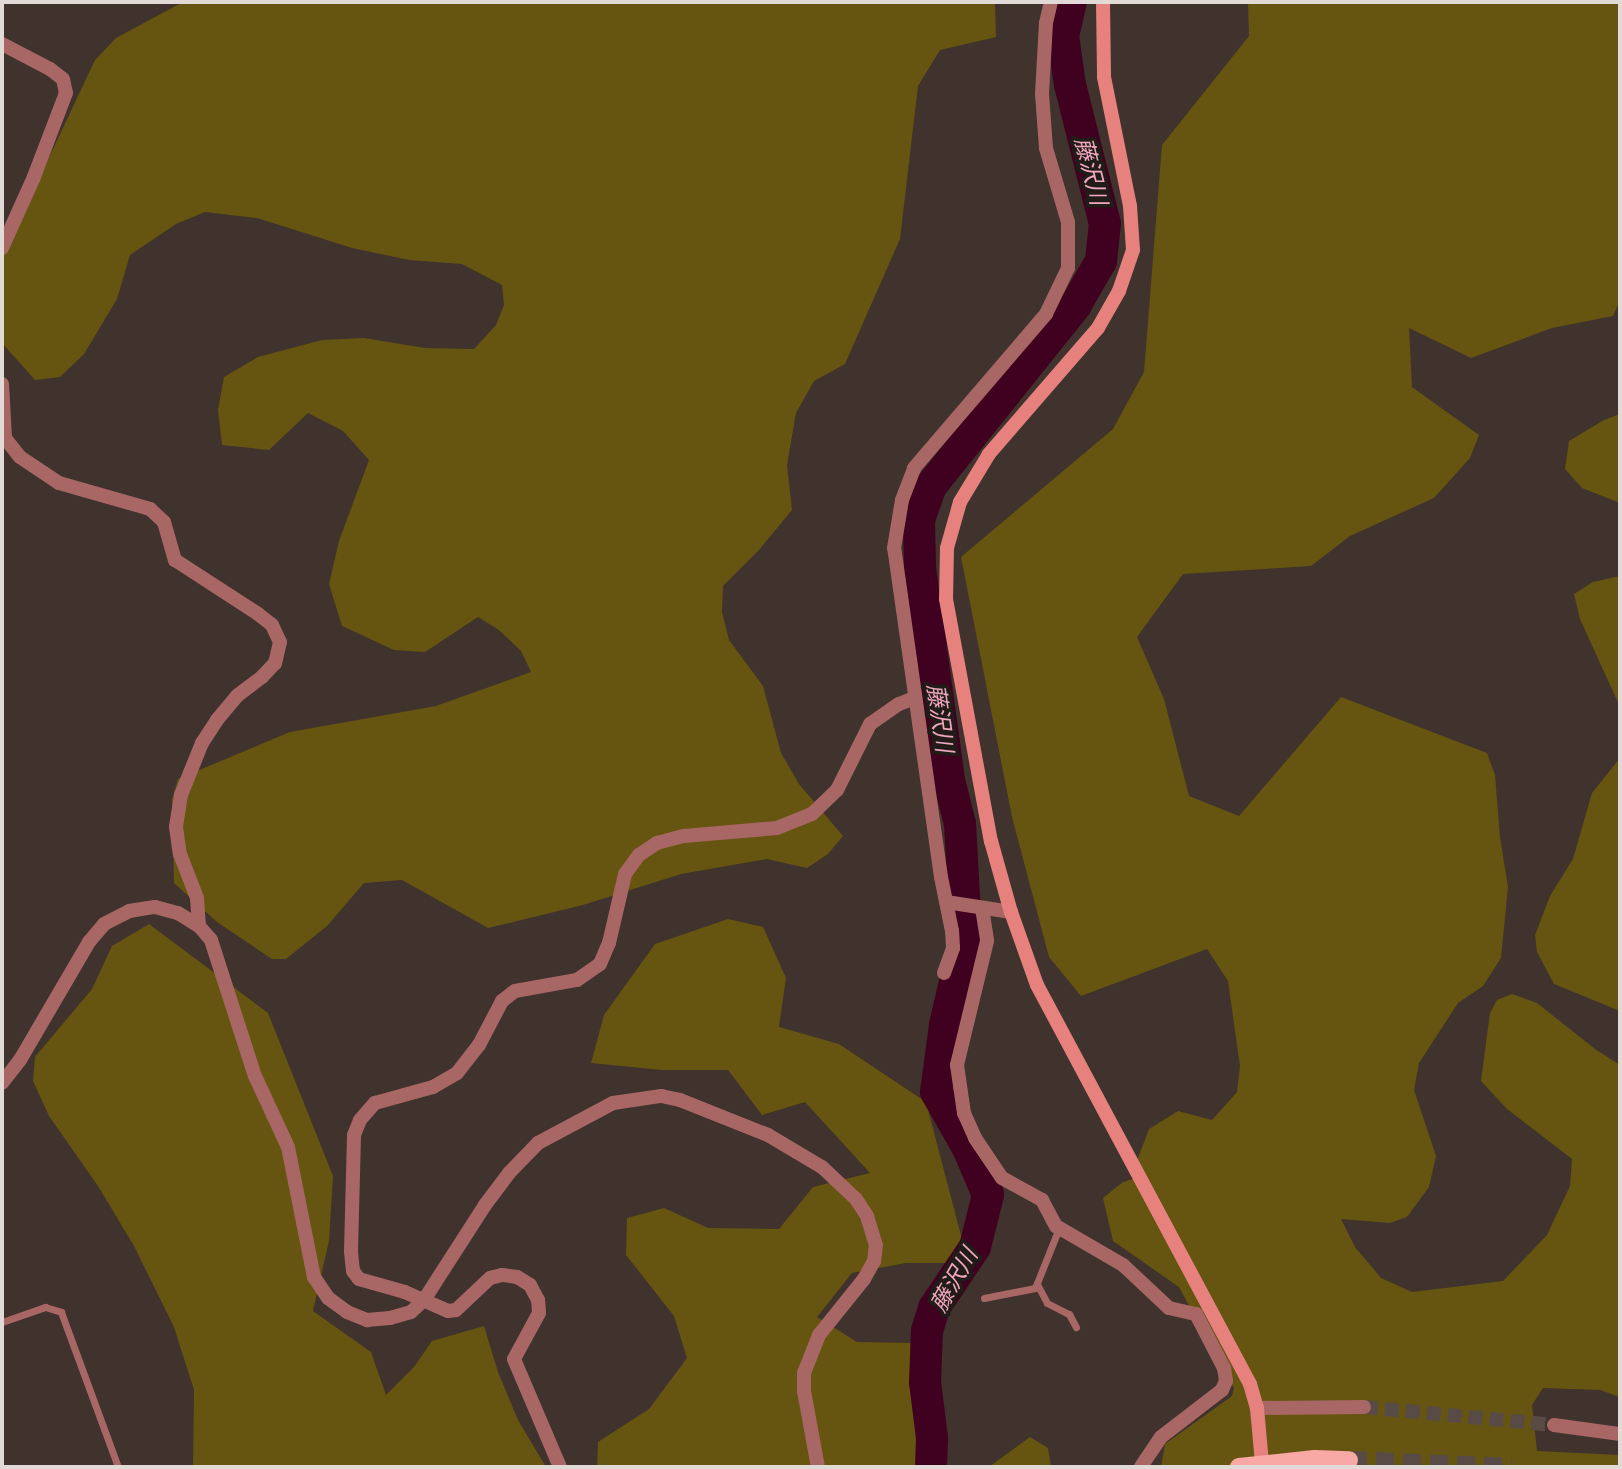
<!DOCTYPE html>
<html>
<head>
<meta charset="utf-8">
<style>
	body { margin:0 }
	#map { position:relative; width:1622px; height:1469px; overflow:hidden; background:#40322c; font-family:"Titillium Web","Noto Sans JP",sans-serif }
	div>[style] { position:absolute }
	.green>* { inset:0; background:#655510 }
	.river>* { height:32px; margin:-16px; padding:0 16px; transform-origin:16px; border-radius:16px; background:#40001f }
	.street-tunnel>* { height:14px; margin-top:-7px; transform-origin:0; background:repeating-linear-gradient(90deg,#584b46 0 14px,transparent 0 21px) }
	.primary-tunnel>* { height:18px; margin-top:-9px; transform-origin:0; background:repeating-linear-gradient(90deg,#584b46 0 18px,transparent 0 27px) }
	.lane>* { height:7px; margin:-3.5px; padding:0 3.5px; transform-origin:3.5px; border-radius:3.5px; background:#a86765 }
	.street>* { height:14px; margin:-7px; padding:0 7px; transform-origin:7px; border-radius:7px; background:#a86765 }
	.secondary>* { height:14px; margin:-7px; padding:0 7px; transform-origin:7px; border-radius:7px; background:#e7817e }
	.primary>* { height:18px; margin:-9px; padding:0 9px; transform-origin:9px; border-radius:9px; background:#f8a8a5 }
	span { translate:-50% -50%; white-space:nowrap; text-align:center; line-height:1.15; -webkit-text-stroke:7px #221c19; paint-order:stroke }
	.water-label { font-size:23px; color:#f2a7c0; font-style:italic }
	.frame { position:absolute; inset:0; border:4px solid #e2dad6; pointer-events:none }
</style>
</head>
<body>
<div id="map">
	<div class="green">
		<i style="clip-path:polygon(183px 2px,995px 2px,996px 37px,940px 50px,918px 86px,900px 239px,845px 364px,814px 381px,796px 413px,787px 465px,792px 510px,759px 550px,723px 586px,722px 612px,729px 640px,763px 686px,781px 753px,799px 784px,843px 836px,828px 854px,807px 868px,767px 859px,681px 874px,583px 905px,488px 928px,402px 880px,364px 883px,327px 926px,286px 959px,272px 959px,217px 922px,174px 883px,172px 799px,178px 779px,290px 732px,436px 706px,531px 672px,521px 651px,499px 630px,478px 617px,425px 652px,394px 650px,342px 626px,329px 584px,339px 541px,369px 460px,343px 431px,308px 413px,269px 450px,222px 445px,218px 410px,224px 377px,258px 357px,322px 340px,364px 338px,425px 348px,474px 349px,496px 325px,504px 305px,502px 285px,462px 264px,409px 260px,352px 248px,257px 218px,205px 212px,176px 224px,130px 255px,117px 299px,84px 354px,60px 377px,35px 380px,2px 343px,2px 257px,95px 60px,116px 38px)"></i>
		<i style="clip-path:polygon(1248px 2px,1620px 2px,1620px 300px,1613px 316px,1552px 328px,1471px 358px,1409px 328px,1412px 387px,1479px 435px,1470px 458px,1434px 498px,1350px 536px,1311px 566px,1183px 574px,1137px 637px,1164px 699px,1189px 796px,1239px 816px,1341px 697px,1487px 753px,1495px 775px,1500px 837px,1508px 887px,1501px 958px,1483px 986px,1458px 1003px,1419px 1063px,1414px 1090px,1436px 1156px,1429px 1187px,1407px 1217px,1390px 1223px,1341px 1219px,1355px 1247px,1381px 1278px,1412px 1292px,1503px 1281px,1547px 1235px,1570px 1186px,1572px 1159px,1507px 1109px,1481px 1081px,1490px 1013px,1497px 1000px,1512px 994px,1537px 1003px,1595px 1049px,1620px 1065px,1620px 1397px,1600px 1390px,1543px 1388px,1532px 1405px,1537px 1451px,1620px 1455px,1620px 1467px,1161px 1467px,1165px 1444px,1232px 1396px,1234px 1388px,1179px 1287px,1113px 1241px,1103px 1198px,1123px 1182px,1139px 1177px,1138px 1158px,1149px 1129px,1178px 1111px,1212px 1120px,1237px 1092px,1240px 1066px,1228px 981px,1207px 949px,1081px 996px,1049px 957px,1012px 817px,961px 557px,1113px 429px,1144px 372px,1162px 145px,1249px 36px)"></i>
		<i style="clip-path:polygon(1620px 414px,1620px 503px,1582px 488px,1565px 469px,1569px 441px,1604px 420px)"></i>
		<i style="clip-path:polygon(1620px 576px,1620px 707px,1580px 619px,1574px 594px,1593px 582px)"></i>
		<i style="clip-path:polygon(1620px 758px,1620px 1011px,1554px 984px,1537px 952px,1535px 935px,1550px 896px,1573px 859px,1592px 793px)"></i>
		<i style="clip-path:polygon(728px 919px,763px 927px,786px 978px,779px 1027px,839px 1044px,926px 1102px,963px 1243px,948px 1263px,906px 1263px,852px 1273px,817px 1317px,857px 1342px,913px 1343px,938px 1467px,597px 1467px,598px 1442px,649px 1409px,687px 1358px,674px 1316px,626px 1255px,627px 1218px,664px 1208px,708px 1228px,779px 1229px,813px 1187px,870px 1173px,805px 1102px,762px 1115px,728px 1070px,662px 1070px,591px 1063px,604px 1015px,655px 944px)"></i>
		<i style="clip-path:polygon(149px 924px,268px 1013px,333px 1176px,329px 1241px,313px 1311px,371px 1352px,386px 1395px,414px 1367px,432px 1341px,484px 1326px,498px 1372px,518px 1420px,546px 1467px,193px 1467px,194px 1390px,174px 1327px,134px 1246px,98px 1186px,49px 1116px,33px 1081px,35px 1057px,92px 989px,112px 946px)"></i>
		<i style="clip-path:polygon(1030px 1437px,1048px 1448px,1051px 1467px,989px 1467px)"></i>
	</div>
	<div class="river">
		<i style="left:931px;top:1467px;width:29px;rotate:-88deg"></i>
		<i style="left:932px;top:1438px;width:56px;rotate:-97.1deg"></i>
		<i style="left:925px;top:1382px;width:51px;rotate:-87.8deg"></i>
		<i style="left:927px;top:1331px;width:24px;rotate:-73deg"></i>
		<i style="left:934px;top:1308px;width:73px;rotate:-56.1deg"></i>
		<i style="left:975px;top:1247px;width:54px;rotate:-76deg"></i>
		<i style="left:988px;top:1195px;width:51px;rotate:-113.1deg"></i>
		<i style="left:968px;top:1148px;width:64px;rotate:-119.7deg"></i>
		<i style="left:936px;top:1092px;width:68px;rotate:-82.3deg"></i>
		<i style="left:945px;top:1025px;width:93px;rotate:-77deg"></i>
		<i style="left:966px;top:934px;width:110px;rotate:-93.1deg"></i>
		<i style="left:960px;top:824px;width:45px;rotate:-104deg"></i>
		<i style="left:949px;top:780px;width:215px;rotate:-97.8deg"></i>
		<i style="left:920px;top:567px;width:47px;rotate:-91.2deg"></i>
		<i style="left:919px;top:520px;width:36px;rotate:-71deg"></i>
		<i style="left:931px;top:486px;width:231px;rotate:-51.3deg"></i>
		<i style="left:1075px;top:306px;width:52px;rotate:-60deg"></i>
		<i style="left:1101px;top:261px;width:37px;rotate:-84deg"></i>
		<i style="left:1105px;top:224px;width:143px;rotate:-104.1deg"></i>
		<i style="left:1070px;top:85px;width:49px;rotate:-98.1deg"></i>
		<i style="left:1063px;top:36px;width:35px;rotate:-77deg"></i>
	</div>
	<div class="street-tunnel">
		<i style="left:1364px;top:1407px;width:191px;rotate:5.4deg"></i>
	</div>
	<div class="primary-tunnel">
		<i style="left:1349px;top:1460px;width:163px;rotate:2.5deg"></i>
	</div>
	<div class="lane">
		<i style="left:1037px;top:1284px;width:21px;rotate:62deg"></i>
		<i style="left:1047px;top:1303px;width:25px;rotate:27deg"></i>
		<i style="left:1069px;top:1314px;width:15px;rotate:62deg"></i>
		<i style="left:984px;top:1298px;width:52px;rotate:-11.1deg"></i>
		<i style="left:1035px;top:1288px;width:65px;rotate:-68.2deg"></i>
		<i style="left:2px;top:1322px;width:46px;rotate:-19.2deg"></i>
		<i style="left:45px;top:1307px;width:17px;rotate:17deg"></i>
		<i style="left:61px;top:1312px;width:165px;rotate:69.8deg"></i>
	</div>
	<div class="street">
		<i style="left:2px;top:44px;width:54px;rotate:27.5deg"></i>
		<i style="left:50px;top:69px;width:16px;rotate:38deg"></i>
		<i style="left:63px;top:79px;width:14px;rotate:78deg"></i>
		<i style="left:66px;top:93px;width:90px;rotate:110.9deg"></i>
		<i style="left:34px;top:177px;width:78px;rotate:114.3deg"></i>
		<i style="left:2px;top:384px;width:54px;rotate:86.8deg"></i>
		<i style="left:5px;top:438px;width:24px;rotate:52deg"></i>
		<i style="left:20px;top:457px;width:47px;rotate:33.7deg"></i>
		<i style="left:59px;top:483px;width:95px;rotate:15.9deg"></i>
		<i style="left:150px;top:509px;width:19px;rotate:43deg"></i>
		<i style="left:164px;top:522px;width:40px;rotate:74deg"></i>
		<i style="left:175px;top:560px;width:99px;rotate:33deg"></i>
		<i style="left:258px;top:614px;width:18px;rotate:38deg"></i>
		<i style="left:272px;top:625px;width:19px;rotate:65deg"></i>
		<i style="left:280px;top:642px;width:22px;rotate:103deg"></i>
		<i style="left:275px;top:663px;width:19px;rotate:133deg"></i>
		<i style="left:262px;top:677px;width:31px;rotate:143deg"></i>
		<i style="left:237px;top:696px;width:31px;rotate:130deg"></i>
		<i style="left:217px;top:720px;width:27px;rotate:123deg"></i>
		<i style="left:202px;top:743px;width:56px;rotate:112deg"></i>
		<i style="left:181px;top:795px;width:32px;rotate:99deg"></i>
		<i style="left:176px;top:827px;width:27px;rotate:82deg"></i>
		<i style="left:180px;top:854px;width:47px;rotate:68.9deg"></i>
		<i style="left:197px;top:898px;width:28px;rotate:86deg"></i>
		<i style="left:946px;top:902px;width:66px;rotate:8.7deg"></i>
		<i style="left:982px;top:908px;width:33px;rotate:81deg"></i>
		<i style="left:987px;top:941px;width:128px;rotate:103.6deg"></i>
		<i style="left:957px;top:1065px;width:49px;rotate:81.7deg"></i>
		<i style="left:964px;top:1113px;width:27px;rotate:66deg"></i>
		<i style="left:975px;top:1138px;width:48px;rotate:56deg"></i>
		<i style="left:1002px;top:1178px;width:46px;rotate:28.8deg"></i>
		<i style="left:1042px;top:1200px;width:30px;rotate:62deg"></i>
		<i style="left:1056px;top:1226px;width:78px;rotate:30.2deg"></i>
		<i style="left:1123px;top:1265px;width:63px;rotate:43.1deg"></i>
		<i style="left:1169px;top:1308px;width:28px;rotate:13deg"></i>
		<i style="left:1196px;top:1314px;width:61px;rotate:62.6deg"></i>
		<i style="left:1224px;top:1368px;width:13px;rotate:81deg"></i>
		<i style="left:1226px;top:1381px;width:10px;rotate:114deg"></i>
		<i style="left:1222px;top:1390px;width:77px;rotate:142.4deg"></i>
		<i style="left:1161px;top:1437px;width:36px;rotate:124deg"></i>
		<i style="left:944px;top:973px;width:27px;rotate:-70deg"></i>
		<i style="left:953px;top:948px;width:17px;rotate:-93deg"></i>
		<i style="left:952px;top:931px;width:55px;rotate:-101.5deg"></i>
		<i style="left:941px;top:877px;width:332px;rotate:-98.1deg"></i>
		<i style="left:894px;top:548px;width:49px;rotate:-80.5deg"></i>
		<i style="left:902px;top:500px;width:34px;rotate:-69deg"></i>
		<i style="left:914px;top:468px;width:203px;rotate:-49.4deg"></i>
		<i style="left:1046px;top:314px;width:51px;rotate:-64.4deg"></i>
		<i style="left:1068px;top:268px;width:46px;rotate:-90deg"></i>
		<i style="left:1068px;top:222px;width:77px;rotate:-106.6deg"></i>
		<i style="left:1046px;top:148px;width:54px;rotate:-94.2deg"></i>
		<i style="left:1042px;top:94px;width:71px;rotate:-86.8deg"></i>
		<i style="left:1046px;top:23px;width:22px;rotate:-77deg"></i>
		<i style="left:2px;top:1083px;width:29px;rotate:-52deg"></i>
		<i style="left:20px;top:1060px;width:137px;rotate:-59.7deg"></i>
		<i style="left:89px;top:942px;width:23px;rotate:-50deg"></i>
		<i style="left:104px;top:924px;width:28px;rotate:-27deg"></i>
		<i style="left:129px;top:911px;width:26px;rotate:-9deg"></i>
		<i style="left:155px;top:907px;width:24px;rotate:15deg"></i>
		<i style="left:178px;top:913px;width:25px;rotate:32deg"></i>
		<i style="left:199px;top:926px;width:18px;rotate:49deg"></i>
		<i style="left:211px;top:940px;width:143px;rotate:72.1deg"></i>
		<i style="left:255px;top:1076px;width:78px;rotate:65.1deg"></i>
		<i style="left:288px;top:1147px;width:133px;rotate:78.7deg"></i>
		<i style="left:314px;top:1277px;width:25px;rotate:56deg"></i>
		<i style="left:328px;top:1298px;width:24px;rotate:36deg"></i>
		<i style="left:347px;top:1312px;width:22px;rotate:22deg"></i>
		<i style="left:367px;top:1320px;width:23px;rotate:-5deg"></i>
		<i style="left:390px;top:1318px;width:22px;rotate:-16deg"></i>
		<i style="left:411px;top:1312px;width:18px;rotate:-43deg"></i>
		<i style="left:424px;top:1300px;width:113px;rotate:-57.3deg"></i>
		<i style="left:485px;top:1205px;width:40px;rotate:-53deg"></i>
		<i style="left:509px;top:1173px;width:42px;rotate:-46deg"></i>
		<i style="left:538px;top:1143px;width:85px;rotate:-28.1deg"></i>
		<i style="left:613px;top:1103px;width:49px;rotate:-8.3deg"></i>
		<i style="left:661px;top:1096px;width:19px;rotate:12deg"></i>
		<i style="left:680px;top:1100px;width:95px;rotate:21.7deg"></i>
		<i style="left:768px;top:1135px;width:63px;rotate:30.7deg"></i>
		<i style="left:822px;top:1167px;width:47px;rotate:43.3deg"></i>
		<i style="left:856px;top:1199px;width:20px;rotate:57deg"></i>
		<i style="left:867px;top:1216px;width:30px;rotate:73deg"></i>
		<i style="left:876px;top:1245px;width:16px;rotate:97deg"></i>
		<i style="left:874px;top:1261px;width:21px;rotate:119deg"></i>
		<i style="left:864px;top:1279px;width:72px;rotate:128.8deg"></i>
		<i style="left:819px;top:1335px;width:41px;rotate:111.5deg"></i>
		<i style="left:804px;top:1373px;width:18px;rotate:90deg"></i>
		<i style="left:804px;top:1391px;width:77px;rotate:79.6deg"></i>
		<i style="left:1257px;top:1408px;width:107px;rotate:-0.5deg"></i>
		<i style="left:1554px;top:1425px;width:67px;rotate:7.8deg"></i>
		<i style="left:560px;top:1467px;width:117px;rotate:-113.1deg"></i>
		<i style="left:514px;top:1359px;width:52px;rotate:-61.5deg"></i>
		<i style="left:539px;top:1313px;width:13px;rotate:-94deg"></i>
		<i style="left:538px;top:1300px;width:17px;rotate:-118deg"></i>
		<i style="left:530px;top:1285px;width:15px;rotate:-148deg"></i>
		<i style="left:517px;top:1277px;width:15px;rotate:-172deg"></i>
		<i style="left:502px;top:1275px;width:12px;rotate:166deg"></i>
		<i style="left:490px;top:1278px;width:47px;rotate:136.7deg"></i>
		<i style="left:456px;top:1310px;width:8px;rotate:173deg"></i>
		<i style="left:448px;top:1311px;width:47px;rotate:-156.2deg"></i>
		<i style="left:405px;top:1292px;width:48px;rotate:-164.2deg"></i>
		<i style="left:359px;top:1279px;width:10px;rotate:-127deg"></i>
		<i style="left:353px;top:1271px;width:20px;rotate:-96deg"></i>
		<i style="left:351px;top:1251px;width:116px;rotate:-88.5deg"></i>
		<i style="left:354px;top:1135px;width:16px;rotate:-68deg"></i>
		<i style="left:360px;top:1120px;width:23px;rotate:-49deg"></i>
		<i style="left:375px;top:1103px;width:60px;rotate:-15.4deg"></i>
		<i style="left:433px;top:1087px;width:28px;rotate:-30deg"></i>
		<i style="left:457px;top:1073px;width:36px;rotate:-52deg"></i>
		<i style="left:479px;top:1045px;width:50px;rotate:-62.4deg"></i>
		<i style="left:502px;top:1001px;width:16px;rotate:-38deg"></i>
		<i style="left:515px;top:991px;width:63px;rotate:-10.1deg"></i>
		<i style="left:577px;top:980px;width:28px;rotate:-35deg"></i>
		<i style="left:600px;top:964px;width:23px;rotate:-67deg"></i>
		<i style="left:609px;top:943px;width:71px;rotate:-76.9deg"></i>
		<i style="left:625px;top:874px;width:24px;rotate:-54deg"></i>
		<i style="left:639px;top:855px;width:22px;rotate:-34deg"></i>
		<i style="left:657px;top:843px;width:28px;rotate:-15deg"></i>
		<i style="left:684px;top:836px;width:93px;rotate:-4.9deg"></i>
		<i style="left:777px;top:828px;width:38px;rotate:-22deg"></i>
		<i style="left:812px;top:814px;width:35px;rotate:-44deg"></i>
		<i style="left:837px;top:790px;width:74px;rotate:-63.4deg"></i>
		<i style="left:870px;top:724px;width:35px;rotate:-35deg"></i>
		<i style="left:899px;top:704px;width:17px;rotate:-21deg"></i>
	</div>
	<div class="secondary">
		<i style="left:1103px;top:2px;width:75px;rotate:89.2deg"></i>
		<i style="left:1104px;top:77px;width:132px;rotate:78.6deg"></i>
		<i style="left:1130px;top:206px;width:44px;rotate:86.1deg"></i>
		<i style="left:1133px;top:250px;width:43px;rotate:108.9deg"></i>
		<i style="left:1119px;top:291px;width:43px;rotate:119.6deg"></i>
		<i style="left:1098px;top:328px;width:167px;rotate:130.9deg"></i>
		<i style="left:989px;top:454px;width:56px;rotate:121.1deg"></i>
		<i style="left:960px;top:502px;width:48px;rotate:105.8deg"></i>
		<i style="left:947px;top:548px;width:51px;rotate:91.1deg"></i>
		<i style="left:946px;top:599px;width:246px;rotate:79.5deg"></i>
		<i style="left:991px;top:841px;width:74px;rotate:74.3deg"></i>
		<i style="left:1011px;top:912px;width:77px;rotate:70.4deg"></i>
		<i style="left:1037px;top:985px;width:452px;rotate:61.9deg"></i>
		<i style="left:1250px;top:1384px;width:25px;rotate:74deg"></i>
		<i style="left:1257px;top:1408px;width:55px;rotate:84.8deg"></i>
	</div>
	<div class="primary">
		<i style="left:1239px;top:1467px;width:76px;rotate:-6deg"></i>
		<i style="left:1315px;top:1459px;width:34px;rotate:2deg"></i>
	</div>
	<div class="water-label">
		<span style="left:1091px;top:171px;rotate:76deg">藤沢川</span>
		<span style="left:940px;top:718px;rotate:82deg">藤沢川</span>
		<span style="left:954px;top:1280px;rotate:-60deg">藤沢川</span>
	</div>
	<div class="frame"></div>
</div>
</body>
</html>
